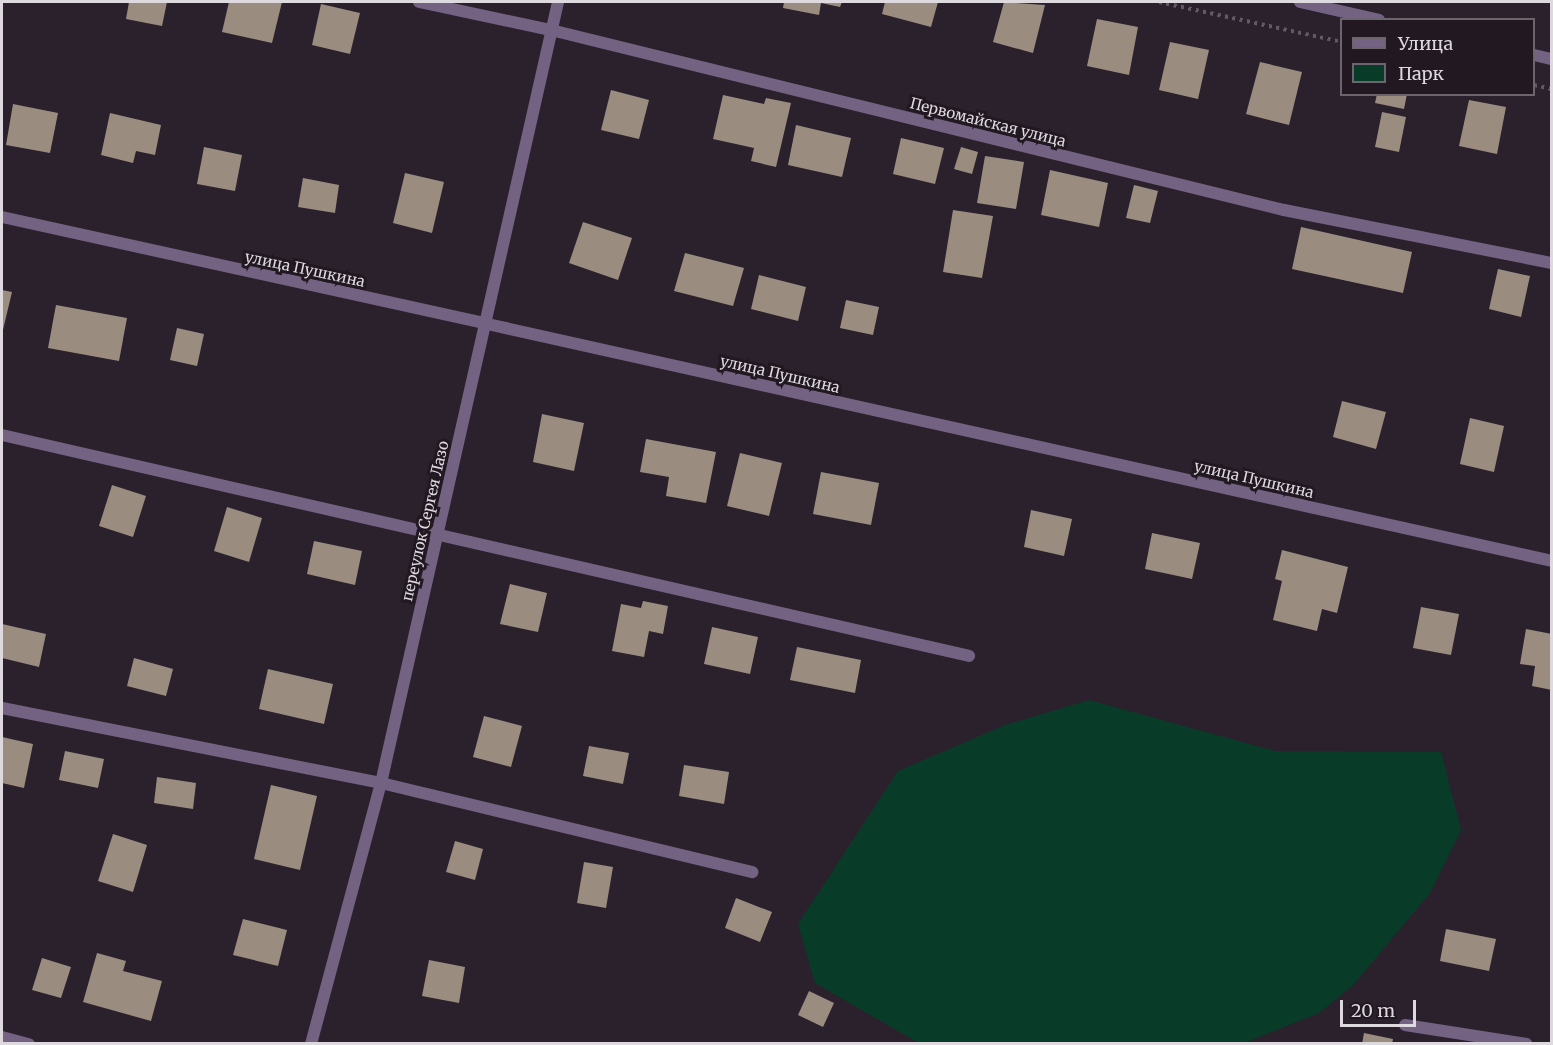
<!DOCTYPE html>
<html>
<head>
<meta charset="utf-8">
<style>
	body { margin:0 }
	#map { position:relative; width:1553px; height:1045px; overflow:hidden; background:#2b212c; font-family:Merriweather,serif }
	div>[style] { position:absolute }
	.green>* { inset:0; background:#093c28 }
	.building>* { inset:0; background:#9a8d80 }
	.path>* { height:4px; margin-top:-2px; transform-origin:0; background:repeating-linear-gradient(90deg,#625963 0 3px,transparent 0 7.5px) }
	.minor>* { height:12px; margin:-6px; padding:0 6px; transform-origin:6px; border-radius:6px; background:#746282 }
	.tertiary>* { height:12px; margin:-6px; padding:0 6px; transform-origin:6px; border-radius:6px; background:#746282 }
	span { translate:-50% -50%; white-space:nowrap; text-align:center; line-height:1.15; -webkit-text-stroke:6px #211822; paint-order:stroke }
	.street-label { font-size:15px; color:#ded8df }
	.frame { position:absolute; inset:0; border:3px solid #ded8df; pointer-events:none }
	.legend { position:absolute; left:1340px; top:18px; width:195px; height:78px; box-sizing:border-box; background:#211822; border:2px solid #6d656e; margin:0; padding:8px 10px; list-style:none; font-size:18px; color:#ded8df }
	.legend li { display:flex; align-items:center; gap:12px; height:30px }
	.legend b { width:30px; border:2px solid #6d656e }
	.scale { position:absolute; left:1340px; top:1000px; width:76px; height:27px; box-sizing:border-box; border:3px solid #ded8df; border-top:0; padding-left:8px; font-size:18px; line-height:21px; white-space:nowrap; color:#ded8df; -webkit-text-stroke:4px #211822; paint-order:stroke }
</style>
</head>
<body>
<div id="map">
	<div class="green">
		<i style="clip-path:polygon(1089px 700px,1275px 751px,1441px 752px,1461px 830px,1430px 893px,1353px 985px,1319px 1013px,1244px 1043px,917px 1042px,815px 983px,798px 924px,898px 771px,1005px 725px)"></i>
	</div>
	<div class="building">
		<i style="clip-path:polygon(129px 2px,167px 2px,162px 26px,126px 19px)"></i>
		<i style="clip-path:polygon(229px 2px,282px 2px,272px 43px,222px 32px)"></i>
		<i style="clip-path:polygon(784px 2px,842px 2px,840px 7px,821px 3px,819px 15px,783px 8px)"></i>
		<i style="clip-path:polygon(885px 2px,938px 2px,931px 27px,882px 14px)"></i>
		<i style="clip-path:polygon(1004px 2px,1045px 5px,1033px 53px,993px 42px)"></i>
		<i style="clip-path:polygon(321px 4px,360px 13px,350px 54px,312px 45px)"></i>
		<i style="clip-path:polygon(1097px 19px,1138px 27px,1129px 75px,1087px 66px)"></i>
		<i style="clip-path:polygon(1170px 42px,1209px 50px,1198px 99px,1159px 90px)"></i>
		<i style="clip-path:polygon(1260px 62px,1302px 72px,1289px 125px,1246px 114px)"></i>
		<i style="clip-path:polygon(611px 90px,649px 100px,639px 139px,601px 130px)"></i>
		<i style="clip-path:polygon(1377px 94px,1407px 94px,1404px 109px,1375px 103px)"></i>
		<i style="clip-path:polygon(723px 95px,764px 104px,766px 98px,791px 103px,776px 167px,751px 161px,754px 148px,713px 139px)"></i>
		<i style="clip-path:polygon(1469px 100px,1506px 107px,1497px 154px,1459px 146px)"></i>
		<i style="clip-path:polygon(13px 104px,58px 113px,50px 153px,6px 145px)"></i>
		<i style="clip-path:polygon(1382px 112px,1406px 117px,1399px 152px,1375px 147px)"></i>
		<i style="clip-path:polygon(110px 113px,161px 125px,155px 155px,136px 151px,133px 163px,101px 155px)"></i>
		<i style="clip-path:polygon(796px 125px,851px 138px,842px 177px,788px 165px)"></i>
		<i style="clip-path:polygon(901px 138px,944px 148px,935px 184px,893px 174px)"></i>
		<i style="clip-path:polygon(204px 147px,242px 155px,235px 191px,197px 184px)"></i>
		<i style="clip-path:polygon(961px 147px,978px 152px,972px 174px,954px 169px)"></i>
		<i style="clip-path:polygon(985px 156px,1024px 162px,1016px 209px,977px 203px)"></i>
		<i style="clip-path:polygon(1050px 170px,1108px 183px,1099px 227px,1041px 215px)"></i>
		<i style="clip-path:polygon(405px 173px,444px 182px,432px 233px,393px 223px)"></i>
		<i style="clip-path:polygon(303px 178px,339px 185px,335px 213px,298px 207px)"></i>
		<i style="clip-path:polygon(1134px 185px,1158px 191px,1150px 223px,1126px 218px)"></i>
		<i style="clip-path:polygon(953px 210px,993px 216px,982px 278px,943px 272px)"></i>
		<i style="clip-path:polygon(583px 222px,632px 238px,618px 280px,569px 263px)"></i>
		<i style="clip-path:polygon(1301px 227px,1412px 252px,1403px 293px,1292px 269px)"></i>
		<i style="clip-path:polygon(685px 253px,744px 268px,733px 306px,674px 291px)"></i>
		<i style="clip-path:polygon(1498px 269px,1530px 276px,1521px 317px,1489px 309px)"></i>
		<i style="clip-path:polygon(759px 275px,806px 287px,798px 321px,751px 309px)"></i>
		<i style="clip-path:polygon(2px 290px,12px 292px,2px 334px)"></i>
		<i style="clip-path:polygon(846px 300px,879px 307px,873px 335px,840px 328px)"></i>
		<i style="clip-path:polygon(56px 305px,127px 318px,119px 361px,48px 348px)"></i>
		<i style="clip-path:polygon(177px 328px,204px 334px,197px 366px,170px 360px)"></i>
		<i style="clip-path:polygon(1342px 401px,1386px 412px,1376px 449px,1333px 437px)"></i>
		<i style="clip-path:polygon(542px 414px,584px 423px,574px 471px,533px 462px)"></i>
		<i style="clip-path:polygon(1470px 418px,1504px 426px,1494px 472px,1460px 464px)"></i>
		<i style="clip-path:polygon(646px 439px,716px 452px,706px 503px,666px 496px,669px 477px,640px 472px)"></i>
		<i style="clip-path:polygon(740px 453px,782px 463px,769px 516px,727px 506px)"></i>
		<i style="clip-path:polygon(821px 472px,879px 483px,871px 525px,813px 514px)"></i>
		<i style="clip-path:polygon(112px 485px,146px 496px,133px 537px,99px 526px)"></i>
		<i style="clip-path:polygon(227px 507px,262px 518px,249px 562px,214px 551px)"></i>
		<i style="clip-path:polygon(1031px 510px,1072px 519px,1064px 556px,1024px 547px)"></i>
		<i style="clip-path:polygon(1152px 533px,1200px 543px,1192px 579px,1145px 569px)"></i>
		<i style="clip-path:polygon(314px 541px,362px 551px,355px 585px,307px 574px)"></i>
		<i style="clip-path:polygon(1282px 550px,1348px 567px,1337px 613px,1322px 609px,1317px 631px,1273px 620px,1282px 581px,1275px 579px)"></i>
		<i style="clip-path:polygon(510px 584px,547px 593px,538px 632px,500px 624px)"></i>
		<i style="clip-path:polygon(643px 601px,668px 606px,663px 634px,649px 631px,644px 657px,612px 651px,621px 604px,641px 608px)"></i>
		<i style="clip-path:polygon(1421px 607px,1459px 614px,1451px 655px,1413px 648px)"></i>
		<i style="clip-path:polygon(2px 624px,46px 634px,39px 667px,2px 658px)"></i>
		<i style="clip-path:polygon(712px 627px,758px 637px,750px 674px,704px 664px)"></i>
		<i style="clip-path:polygon(1526px 629px,1552px 634px,1552px 690px,1532px 686px,1535px 666px,1520px 664px)"></i>
		<i style="clip-path:polygon(797px 647px,861px 660px,855px 693px,790px 680px)"></i>
		<i style="clip-path:polygon(134px 658px,173px 669px,166px 696px,127px 686px)"></i>
		<i style="clip-path:polygon(268px 669px,333px 684px,324px 724px,259px 709px)"></i>
		<i style="clip-path:polygon(484px 716px,522px 726px,511px 767px,473px 757px)"></i>
		<i style="clip-path:polygon(2px 737px,33px 744px,24px 788px,2px 783px)"></i>
		<i style="clip-path:polygon(589px 746px,629px 753px,623px 784px,583px 776px)"></i>
		<i style="clip-path:polygon(65px 751px,104px 759px,98px 788px,59px 780px)"></i>
		<i style="clip-path:polygon(684px 765px,729px 772px,724px 804px,679px 796px)"></i>
		<i style="clip-path:polygon(157px 777px,196px 783px,193px 809px,154px 803px)"></i>
		<i style="clip-path:polygon(271px 785px,317px 796px,300px 870px,254px 859px)"></i>
		<i style="clip-path:polygon(113px 834px,147px 845px,133px 892px,98px 881px)"></i>
		<i style="clip-path:polygon(455px 841px,483px 849px,475px 880px,446px 872px)"></i>
		<i style="clip-path:polygon(584px 862px,613px 867px,606px 908px,577px 903px)"></i>
		<i style="clip-path:polygon(736px 898px,772px 912px,760px 942px,725px 928px)"></i>
		<i style="clip-path:polygon(243px 919px,287px 930px,278px 966px,233px 955px)"></i>
		<i style="clip-path:polygon(1446px 929px,1496px 939px,1489px 971px,1440px 961px)"></i>
		<i style="clip-path:polygon(97px 953px,126px 961px,123px 971px,162px 981px,151px 1021px,83px 1002px)"></i>
		<i style="clip-path:polygon(42px 958px,71px 967px,61px 998px,32px 990px)"></i>
		<i style="clip-path:polygon(429px 960px,465px 967px,459px 1003px,422px 996px)"></i>
		<i style="clip-path:polygon(809px 991px,834px 1003px,823px 1027px,798px 1015px)"></i>
		<i style="clip-path:polygon(1364px 1033px,1393px 1039px,1392px 1044px,1362px 1044px)"></i>
	</div>
	<div class="path">
		<i style="left:1159px;top:2px;width:187px;rotate:12.3deg"></i>
		<i style="left:1534px;top:85px;width:18px;rotate:13deg"></i>
	</div>
	<div class="minor">
		<i style="left:419px;top:2px;width:135px;rotate:12deg"></i>
		<i style="left:551px;top:30px;width:755px;rotate:13.8deg"></i>
		<i style="left:1284px;top:210px;width:273px;rotate:11.2deg"></i>
		<i style="left:2px;top:217px;width:493px;rotate:12.4deg"></i>
		<i style="left:2px;top:435px;width:992px;rotate:12.87deg"></i>
		<i style="left:2px;top:708px;width:386px;rotate:11.2deg"></i>
		<i style="left:381px;top:783px;width:382px;rotate:13.5deg"></i>
		<i style="left:1405px;top:1025px;width:123px;rotate:8.9deg"></i>
		<i style="left:2px;top:1037px;width:28px;rotate:15deg"></i>
	</div>
	<div class="tertiary">
		<i style="left:1300px;top:2px;width:81px;rotate:12.8deg"></i>
		<i style="left:1534px;top:55px;width:18px;rotate:13deg"></i>
		<i style="left:483px;top:323px;width:1095px;rotate:12.55deg"></i>
		<i style="left:311px;top:1044px;width:270px;rotate:-75deg"></i>
		<i style="left:381px;top:783px;width:801px;rotate:-77.23deg"></i>
	</div>
	<div class="street-label">
		<span style="left:988px;top:122px;rotate:14deg">Первомайская улица</span>
		<span style="left:305px;top:269px;rotate:12deg">улица Пушкина</span>
		<span style="left:780px;top:374px;rotate:13deg">улица Пушкина</span>
		<span style="left:1254px;top:479px;rotate:13deg">улица Пушкина</span>
		<span style="left:425px;top:521px;rotate:-77deg">переулок Сергея Лазо</span>
	</div>
	<div class="frame"></div>
	<ul class="legend">
	<li><b style="height:8px;background:#746282"></b>Улица</li>
	<li><b style="height:16px;background:#093c28"></b>Парк</li>
	</ul>
	<div class="scale">20 m</div>
</div>
</body>
</html>
